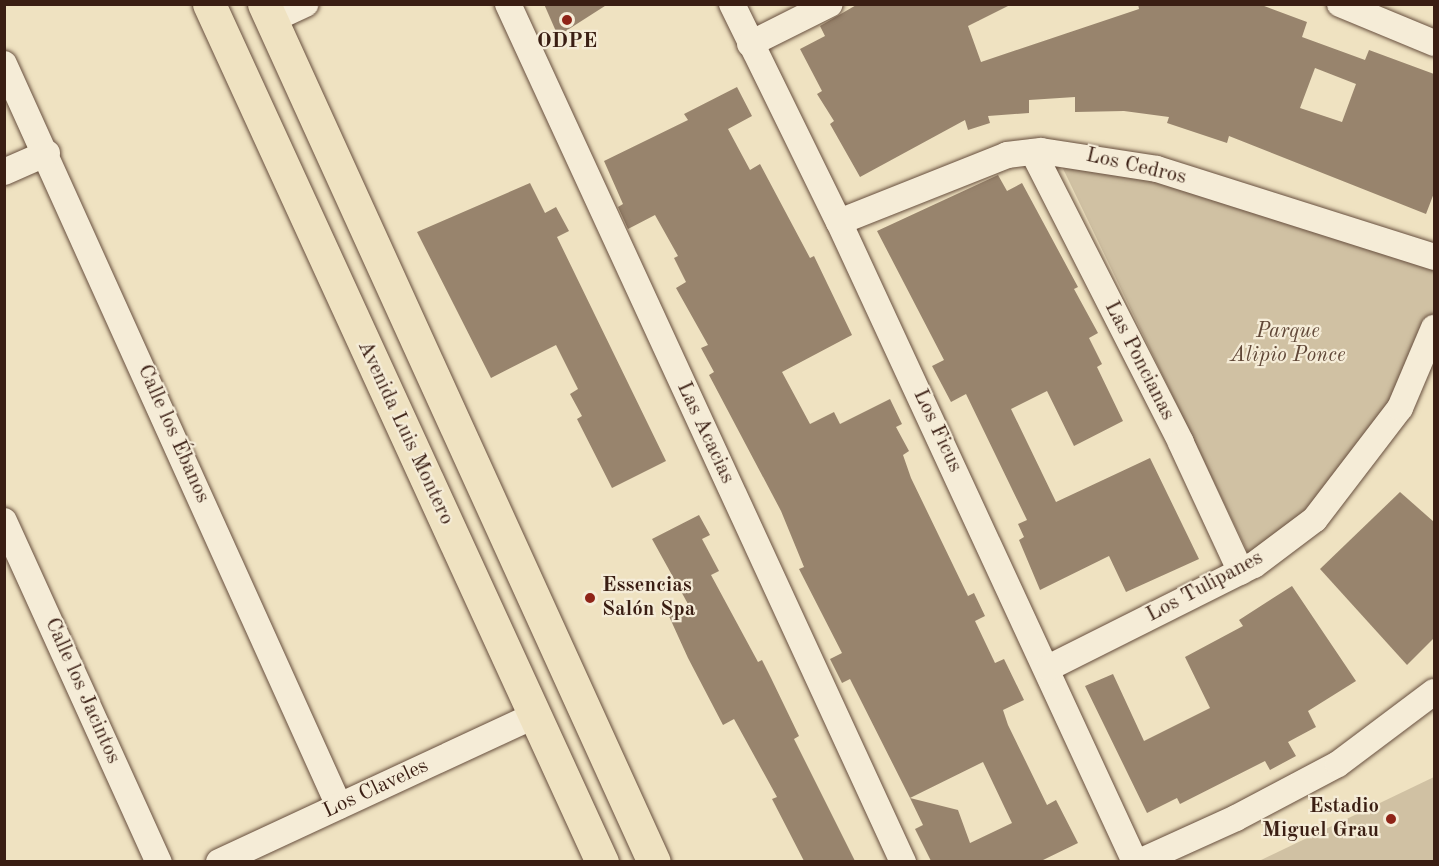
<!DOCTYPE html>
<html>
<head>
<meta charset="utf-8">
<style>
	body { margin:0 }
	#map { position:relative; width:1439px; height:866px; overflow:hidden; background:#efe2c1; font-family:"Old Standard TT",serif }
	div>[style] { position:absolute }
	.green>* { inset:0; background:#d0c1a3 }
	.building>* { inset:0; background:#98846d }
	.roads { filter:drop-shadow(0 0 2px #674f3e) drop-shadow(0 0 2px #674f3e) }
	.minor>* { height:26px; margin:-13px; padding:0 13px; transform-origin:13px; border-radius:13px; background:#f5ecd7 }
	.major>* { height:33px; margin:-16.5px; padding:0 16.5px; transform-origin:16.5px; border-radius:16.5px; background:#efe2c1 }
	.dots>* { width:16px; height:16px; translate:-50% -50%; box-sizing:border-box; border:3px solid #f5ecd7; border-radius:50% }
	span { translate:-50% -50%; white-space:nowrap; text-align:center; line-height:1.15; -webkit-text-stroke:4.5px #f5ecd7; paint-order:stroke }
	.poi-label { font-size:21px; color:#3a1e13; font-weight:700 }
	.left { translate:0 -50%; text-align:left }
	.right { translate:-100% -50%; text-align:right }
	.street-label { font-size:21px; color:#3a1e13 }
	.park-label { font-size:21px; color:#604737; font-style:italic }
	.frame { position:absolute; inset:0; border:6px solid #3a1e13; pointer-events:none }
</style>
</head>
<body>
<div id="map">
	<div class="green">
		<i style="clip-path:polygon(1055px 152px,1434px 257px,1434px 328px,1361px 464px,1254px 565px)"></i>
		<i style="clip-path:polygon(1434px 777px,1434px 861px,1259px 861px)"></i>
	</div>
	<div class="building">
		<i style="clip-path:polygon(544px 4px,608px 4px,558px 36px)"></i>
		<i style="clip-path:polygon(evenodd,858px 4px,1012px 4px,968px 26px,981px 62px,1139px 9px,1138px 4px,1259px 4px,1307px 22px,1302px 37px,1365px 60px,1369px 50px,1434px 74px,1434px 193px,1426px 214px,1229px 136px,1227px 143px,1167px 123px,1169px 117px,1124px 111px,1075px 112px,1075px 97px,1029px 100px,1029px 113px,988px 116px,990px 123px,968px 130px,965px 120px,860px 177px,830px 124px,834px 121px,817px 94px,822px 91px,800px 49px,825px 36px,820px 26px,858px 4px,1315px 68px,1356px 84px,1342px 122px,1300px 108px,1315px 68px)"></i>
		<i style="clip-path:polygon(737px 87px,752px 116px,728px 129px,750px 170px,760px 164px,810px 258px,814px 256px,852px 335px,782px 372px,810px 424px,834px 412px,840px 424px,890px 399px,902px 424px,896px 427px,909px 451px,903px 455px,911px 478px,968px 596px,974px 593px,985px 616px,975px 621px,995px 663px,1004px 659px,1024px 700px,1003px 710px,1008px 725px,1047px 805px,1056px 800px,1078px 843px,1041px 861px,931px 861px,915px 829px,923px 825px,910px 798px,958px 810px,970px 843px,1012px 823px,983px 762px,910px 798px,850px 679px,842px 683px,830px 659px,842px 653px,799px 569px,804px 567px,781px 511px,709px 375px,714px 372px,701px 348px,708px 345px,676px 288px,686px 282px,674px 258px,678px 256px,655px 215px,628px 229px,618px 207px,623px 204px,604px 161px,688px 120px,684px 114px)"></i>
		<i style="clip-path:polygon(998px 175px,1007px 191px,1022px 183px,1078px 287px,1074px 289px,1098px 333px,1089px 338px,1102px 364px,1097px 367px,1123px 421px,1074px 446px,1047px 391px,1011px 409px,1056px 502px,1150px 458px,1199px 559px,1126px 592px,1109px 556px,1040px 590px,1019px 540px,1024px 537px,1018px 524px,1027px 520px,966px 394px,951px 402px,932px 366px,944px 360px,877px 231px)"></i>
		<i style="clip-path:polygon(530px 183px,545px 213px,556px 207px,569px 231px,557px 237px,666px 461px,612px 488px,577px 419px,582px 416px,570px 394px,578px 389px,556px 345px,491px 378px,417px 232px)"></i>
		<i style="clip-path:polygon(1400px 492px,1434px 522px,1434px 638px,1407px 665px,1320px 569px)"></i>
		<i style="clip-path:polygon(699px 515px,710px 535px,702px 539px,719px 571px,711px 575px,758px 662px,762px 660px,771px 678px,799px 736px,794px 739px,855px 861px,804px 861px,772px 799px,777px 797px,734px 719px,723px 725px,688px 658px,668px 614px,688px 604px,652px 539px)"></i>
		<i style="clip-path:polygon(1292px 586px,1356px 681px,1308px 711px,1316px 727px,1288px 742px,1296px 756px,1270px 770px,1265px 761px,1180px 804px,1177px 798px,1147px 813px,1085px 686px,1113px 674px,1144px 741px,1210px 708px,1185px 657px,1243px 626px,1239px 620px)"></i>
	</div>
	<div class="roads">
		<div class="minor">
			<i style="left:508px;top:4px;width:945px;rotate:65.28deg"></i>
			<i style="left:732px;top:4px;width:243px;rotate:63.9deg"></i>
			<i style="left:839px;top:222px;width:705px;rotate:65.18deg"></i>
			<i style="left:1340px;top:4px;width:102px;rotate:22.5deg"></i>
			<i style="left:271px;top:20px;width:38px;rotate:-25deg"></i>
			<i style="left:750px;top:44px;width:89px;rotate:-26.6deg"></i>
			<i style="left:4px;top:64px;width:814px;rotate:65.7deg"></i>
			<i style="left:1033px;top:152px;width:326px;rotate:63deg"></i>
			<i style="left:1181px;top:443px;width:142px;rotate:65.1deg"></i>
			<i style="left:4px;top:172px;width:47px;rotate:-23.8deg"></i>
			<i style="left:839px;top:222px;width:181px;rotate:-21.7deg"></i>
			<i style="left:1007px;top:155px;width:34px;rotate:-7deg"></i>
			<i style="left:1041px;top:151px;width:117px;rotate:8.8deg"></i>
			<i style="left:1157px;top:169px;width:291px;rotate:17.6deg"></i>
			<i style="left:4px;top:521px;width:375px;rotate:65.6deg"></i>
			<i style="left:1048px;top:668px;width:230px;rotate:-26.6deg"></i>
			<i style="left:1254px;top:565px;width:76px;rotate:-37deg"></i>
			<i style="left:1315px;top:519px;width:140px;rotate:-52.6deg"></i>
			<i style="left:1400px;top:408px;width:87px;rotate:-67deg"></i>
			<i style="left:219px;top:862px;width:347px;rotate:-24.9deg"></i>
			<i style="left:1139px;top:862px;width:107px;rotate:-24.4deg"></i>
			<i style="left:1236px;top:818px;width:115px;rotate:-27.9deg"></i>
			<i style="left:1338px;top:764px;width:120px;rotate:-36.9deg"></i>
		</div>
		<div class="major">
			<i style="left:209px;top:4px;width:944px;rotate:65.39deg"></i>
			<i style="left:264px;top:4px;width:942px;rotate:65.56deg"></i>
		</div>
	</div>
	<div class="dots">
		<i style="left:567px;top:20px;background:#8f2418"></i>
		<i style="left:590px;top:598px;background:#8f2418"></i>
		<i style="left:1391px;top:819px;background:#8f2418"></i>
	</div>
	<div class="poi-label">
		<span style="left:567px;top:42px">ODPE</span>
		<span class="left" style="left:602px;top:598px">Essencias<br>Salón Spa</span>
		<span class="right" style="left:1379px;top:819px">Estadio<br>Miguel Grau</span>
	</div>
	<div class="street-label">
		<span style="left:1136px;top:167px;rotate:13deg">Los Cedros</span>
		<span style="left:1139px;top:361px;rotate:63deg">Las Poncianas</span>
		<span style="left:937px;top:431px;rotate:65deg">Los Ficus</span>
		<span style="left:405px;top:433px;rotate:65deg">Avenida Luis Montero</span>
		<span style="left:705px;top:433px;rotate:65deg">Las Acacias</span>
		<span style="left:173px;top:434px;rotate:66deg">Calle los Ébanos</span>
		<span style="left:1205px;top:587px;rotate:-28deg">Los Tulipanes</span>
		<span style="left:82px;top:691px;rotate:66deg">Calle los Jacintos</span>
		<span style="left:376px;top:789px;rotate:-25deg">Los Claveles</span>
	</div>
	<div class="park-label">
		<span style="left:1288px;top:344px">Parque<br>Alipio Ponce</span>
	</div>
	<div class="frame"></div>
</div>
</body>
</html>
